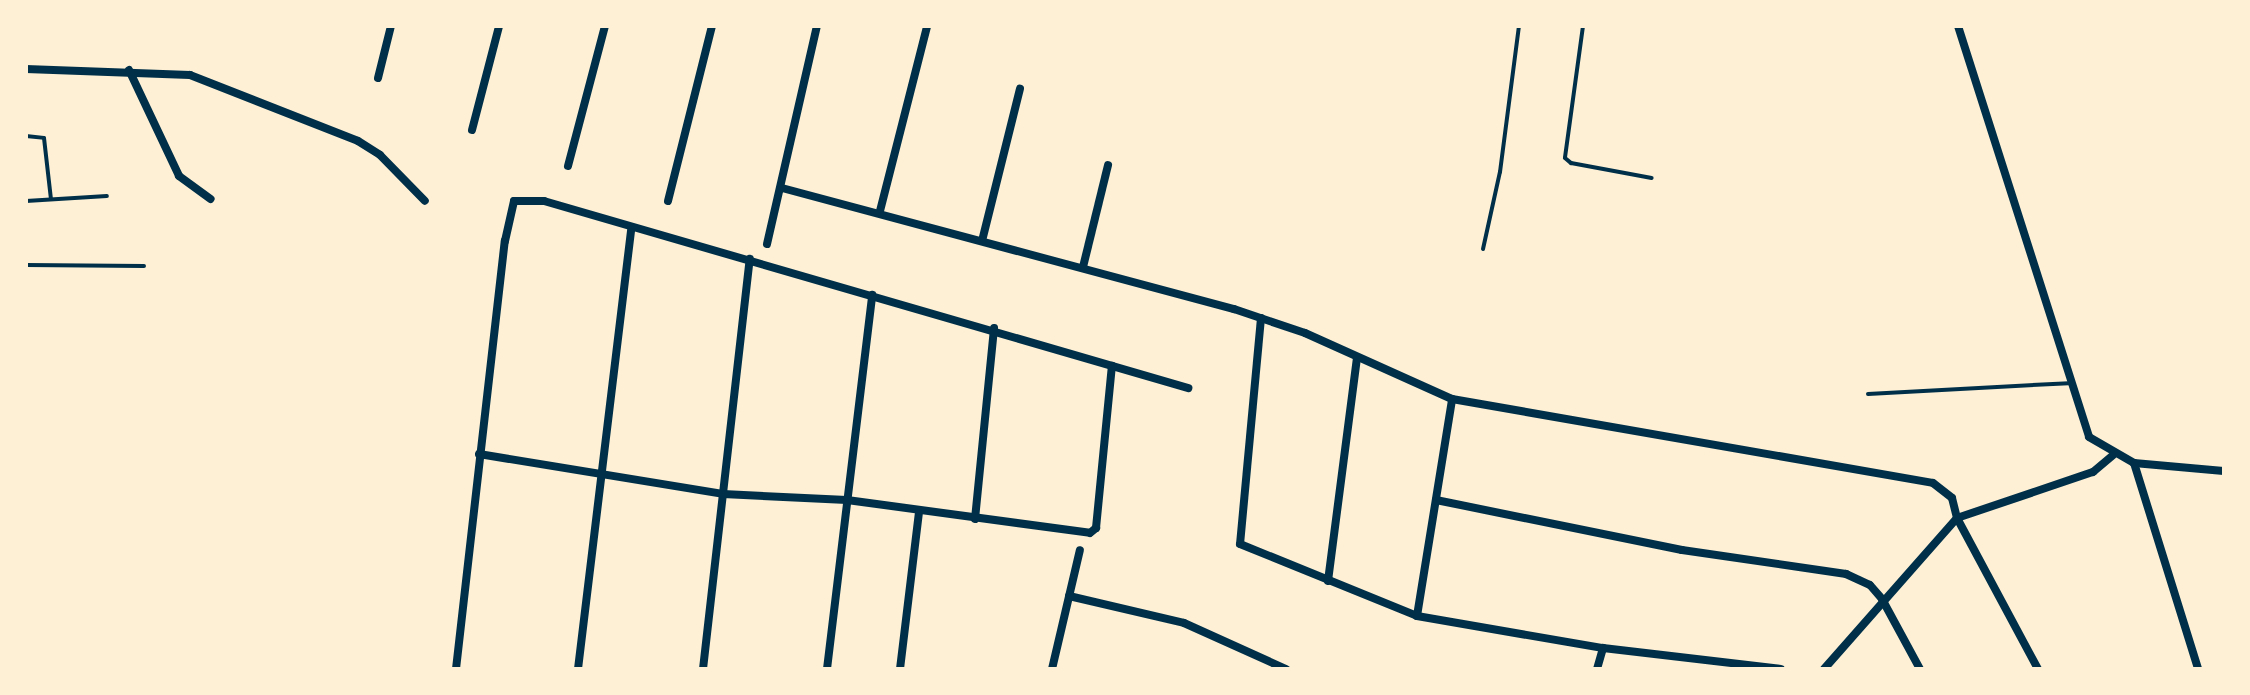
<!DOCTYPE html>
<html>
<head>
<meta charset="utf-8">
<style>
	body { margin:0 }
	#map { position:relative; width:2250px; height:695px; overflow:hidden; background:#fdf0d5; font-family:"Space Grotesk",sans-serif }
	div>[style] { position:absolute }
	.service>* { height:4px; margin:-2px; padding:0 2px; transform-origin:2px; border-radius:2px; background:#003049 }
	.minor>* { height:8px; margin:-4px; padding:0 4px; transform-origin:4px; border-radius:4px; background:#003049 }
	span { translate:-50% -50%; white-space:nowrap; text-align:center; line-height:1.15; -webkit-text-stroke:7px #fdf0d5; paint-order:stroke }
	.frame { position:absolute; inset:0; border:28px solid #fdf0d5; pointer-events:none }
</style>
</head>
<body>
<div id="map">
	<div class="service">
		<i style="left:1583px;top:26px;width:133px;rotate:97.8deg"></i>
		<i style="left:1565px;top:158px;width:8px;rotate:40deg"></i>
		<i style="left:1571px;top:163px;width:82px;rotate:10.5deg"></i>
		<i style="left:26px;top:136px;width:18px;rotate:6deg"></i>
		<i style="left:44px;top:138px;width:61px;rotate:83.5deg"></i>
		<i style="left:26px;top:201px;width:81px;rotate:-3.5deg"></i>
		<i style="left:1483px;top:249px;width:79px;rotate:-77.6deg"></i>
		<i style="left:1500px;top:172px;width:147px;rotate:-82.6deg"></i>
		<i style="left:26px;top:265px;width:118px;rotate:0.5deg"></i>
		<i style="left:1868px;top:394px;width:201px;rotate:-3.1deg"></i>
	</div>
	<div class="minor">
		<i style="left:1958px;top:26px;width:431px;rotate:72.3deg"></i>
		<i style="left:2089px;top:437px;width:52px;rotate:30deg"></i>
		<i style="left:2134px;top:463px;width:90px;rotate:5.1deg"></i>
		<i style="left:26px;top:69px;width:164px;rotate:2.1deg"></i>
		<i style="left:190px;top:75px;width:180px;rotate:21.4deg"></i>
		<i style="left:358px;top:141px;width:26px;rotate:32deg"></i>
		<i style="left:380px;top:155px;width:64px;rotate:45.6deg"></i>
		<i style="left:129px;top:70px;width:117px;rotate:64.7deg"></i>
		<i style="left:179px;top:176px;width:39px;rotate:36deg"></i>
		<i style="left:378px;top:78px;width:54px;rotate:-76deg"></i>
		<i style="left:472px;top:130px;width:107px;rotate:-75.4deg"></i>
		<i style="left:568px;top:166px;width:145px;rotate:-75.2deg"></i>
		<i style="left:782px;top:188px;width:468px;rotate:15deg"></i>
		<i style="left:1234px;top:309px;width:75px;rotate:18.7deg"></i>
		<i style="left:1305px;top:333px;width:161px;rotate:24.2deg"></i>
		<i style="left:1452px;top:399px;width:488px;rotate:9.9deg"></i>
		<i style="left:1933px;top:483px;width:24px;rotate:38deg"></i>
		<i style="left:1952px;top:498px;width:21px;rotate:76deg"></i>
		<i style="left:1957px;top:518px;width:171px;rotate:61.8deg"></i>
		<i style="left:668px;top:201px;width:180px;rotate:-75.9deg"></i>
		<i style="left:880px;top:211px;width:191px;rotate:-75.7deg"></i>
		<i style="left:982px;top:241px;width:157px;rotate:-76deg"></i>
		<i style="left:767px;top:244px;width:224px;rotate:-77.1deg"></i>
		<i style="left:1083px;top:267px;width:105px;rotate:-76.2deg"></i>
		<i style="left:1261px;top:318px;width:227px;rotate:95.3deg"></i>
		<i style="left:1240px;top:544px;width:191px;rotate:22.1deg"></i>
		<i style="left:1417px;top:616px;width:189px;rotate:9.8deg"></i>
		<i style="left:1603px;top:648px;width:179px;rotate:6.7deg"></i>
		<i style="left:479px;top:454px;width:247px;rotate:9.3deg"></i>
		<i style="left:723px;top:494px;width:124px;rotate:2.8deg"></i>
		<i style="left:847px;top:500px;width:245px;rotate:7.7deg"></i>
		<i style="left:1090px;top:533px;width:8px;rotate:-40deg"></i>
		<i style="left:1096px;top:528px;width:163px;rotate:-84.4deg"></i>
		<i style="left:2134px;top:463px;width:216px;rotate:72.7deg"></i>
		<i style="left:1436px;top:500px;width:251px;rotate:11.5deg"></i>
		<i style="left:1682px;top:550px;width:166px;rotate:8.3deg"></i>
		<i style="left:1846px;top:574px;width:26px;rotate:25deg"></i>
		<i style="left:1870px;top:585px;width:18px;rotate:49deg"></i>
		<i style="left:1882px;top:599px;width:80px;rotate:61.5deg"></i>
		<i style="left:975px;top:519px;width:192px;rotate:-84.3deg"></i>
		<i style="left:1328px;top:581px;width:224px;rotate:-82.6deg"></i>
		<i style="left:1069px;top:596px;width:118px;rotate:13.2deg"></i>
		<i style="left:1184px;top:623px;width:112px;rotate:24.3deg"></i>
		<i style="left:1417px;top:616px;width:220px;rotate:-80.8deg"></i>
		<i style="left:456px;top:669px;width:431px;rotate:-83.5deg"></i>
		<i style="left:505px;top:241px;width:41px;rotate:-77.3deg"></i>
		<i style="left:514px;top:201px;width:30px"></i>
		<i style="left:544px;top:201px;width:671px;rotate:16.19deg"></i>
		<i style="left:578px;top:669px;width:443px;rotate:-83.1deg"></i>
		<i style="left:703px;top:669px;width:413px;rotate:-83.5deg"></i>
		<i style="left:827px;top:669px;width:377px;rotate:-83.1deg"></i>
		<i style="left:900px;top:669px;width:159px;rotate:-83.1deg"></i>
		<i style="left:1052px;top:669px;width:122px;rotate:-76.8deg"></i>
		<i style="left:1597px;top:669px;width:22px;rotate:-74deg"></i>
		<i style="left:1824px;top:669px;width:201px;rotate:-48.6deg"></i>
		<i style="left:1957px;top:518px;width:144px;rotate:-18.7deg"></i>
		<i style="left:2093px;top:472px;width:26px;rotate:-40deg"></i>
	</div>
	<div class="frame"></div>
</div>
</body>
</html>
